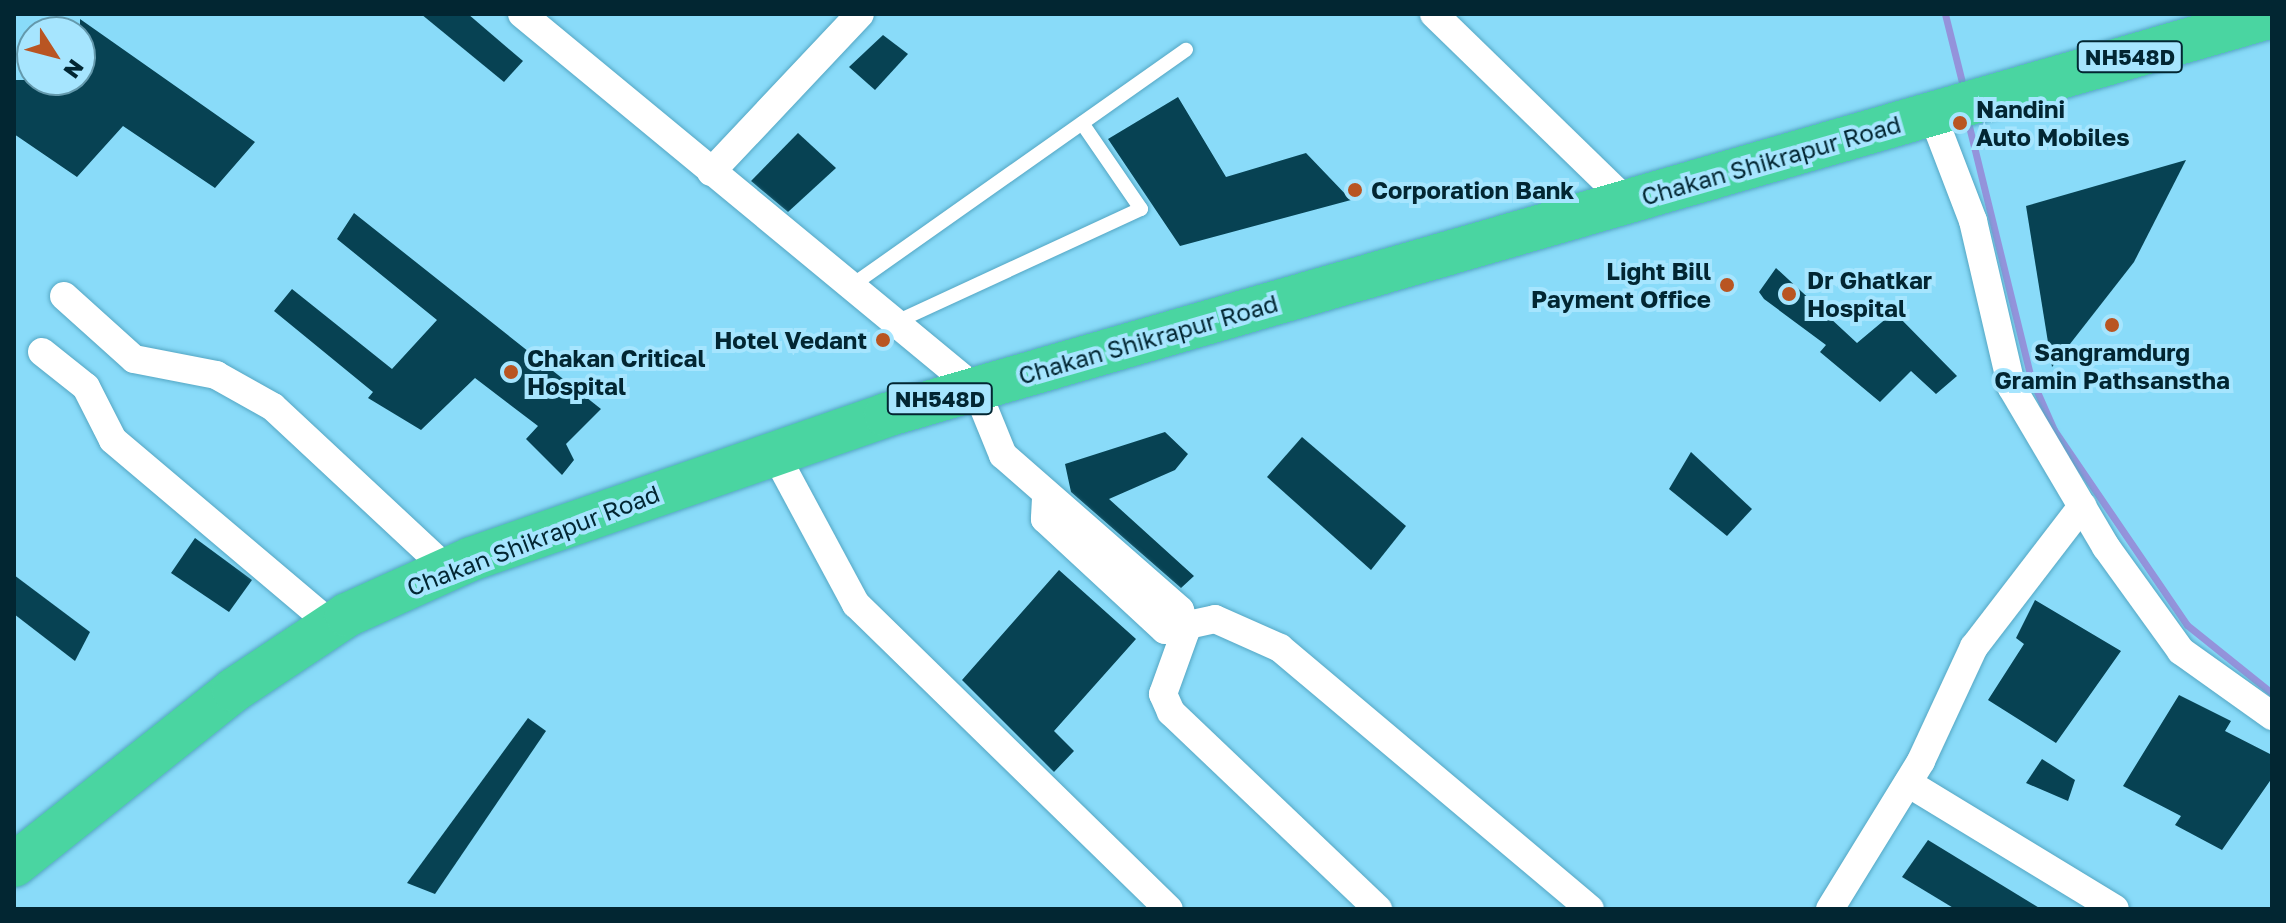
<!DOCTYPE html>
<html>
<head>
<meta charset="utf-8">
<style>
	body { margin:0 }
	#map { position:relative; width:2286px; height:923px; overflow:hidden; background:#89dbf9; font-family:"Golos Text",sans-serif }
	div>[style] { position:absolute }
	.stream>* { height:7px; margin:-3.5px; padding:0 3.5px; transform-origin:3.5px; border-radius:3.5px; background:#9493db }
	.building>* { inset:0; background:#074253 }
	.roads { filter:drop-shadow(0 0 2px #54a6c3) drop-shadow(0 0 2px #54a6c3) }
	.lane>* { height:14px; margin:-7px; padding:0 7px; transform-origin:7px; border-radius:7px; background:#fff }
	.street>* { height:28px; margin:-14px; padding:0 14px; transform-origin:14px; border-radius:14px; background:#fff }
	.highway>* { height:44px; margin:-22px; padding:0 22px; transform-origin:22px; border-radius:22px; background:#4ad5a1 }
	.dots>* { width:22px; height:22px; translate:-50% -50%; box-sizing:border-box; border:4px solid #a6e5fe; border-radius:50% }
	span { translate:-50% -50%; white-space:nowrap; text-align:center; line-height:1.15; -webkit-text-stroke:8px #a6e5fe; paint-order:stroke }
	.shield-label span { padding:2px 6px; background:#a6e5fe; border:2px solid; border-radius:6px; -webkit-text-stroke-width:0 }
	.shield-label { font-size:22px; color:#022632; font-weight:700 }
	.poi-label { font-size:24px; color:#022632; font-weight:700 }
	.left { translate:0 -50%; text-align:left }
	.right { translate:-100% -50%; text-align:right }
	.street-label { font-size:24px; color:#022632 }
	.frame { position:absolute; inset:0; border:16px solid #022632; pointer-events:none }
	.north { position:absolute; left:16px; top:16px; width:80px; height:80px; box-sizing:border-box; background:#a6e5fe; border:2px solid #6499ac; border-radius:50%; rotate:126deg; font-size:22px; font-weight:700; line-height:32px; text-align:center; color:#022632 }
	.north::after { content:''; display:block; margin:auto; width:28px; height:36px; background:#b95522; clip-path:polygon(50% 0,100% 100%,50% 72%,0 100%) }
</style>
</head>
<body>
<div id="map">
	<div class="stream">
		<i style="left:1945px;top:14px;width:78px;rotate:76deg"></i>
		<i style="left:1967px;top:118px;width:268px;rotate:76.2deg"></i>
		<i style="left:2031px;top:378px;width:57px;rotate:66.1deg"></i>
		<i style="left:2054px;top:430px;width:236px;rotate:55.7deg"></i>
		<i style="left:2187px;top:625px;width:109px;rotate:38.7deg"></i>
	</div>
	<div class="building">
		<i style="clip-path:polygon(421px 14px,468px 14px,523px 61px,504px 82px)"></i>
		<i style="clip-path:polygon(80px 19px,255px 142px,215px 188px,123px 126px,77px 177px,14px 134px,14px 80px,80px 80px)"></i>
		<i style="clip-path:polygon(883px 35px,908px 54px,875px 90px,849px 67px)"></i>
		<i style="clip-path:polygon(1178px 97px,1226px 177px,1306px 153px,1351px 200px,1180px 246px,1108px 139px)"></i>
		<i style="clip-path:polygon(798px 133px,836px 168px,788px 212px,751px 181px)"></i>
		<i style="clip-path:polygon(2186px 160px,2134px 262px,2052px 367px,2026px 206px)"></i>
		<i style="clip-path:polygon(354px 213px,601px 409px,566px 444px,574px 460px,562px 475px,526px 439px,538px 426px,475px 378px,421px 430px,368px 398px,373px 392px,274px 311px,292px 289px,392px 369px,437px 320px,337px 239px)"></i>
		<i style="clip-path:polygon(1776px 268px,1857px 343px,1894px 312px,1957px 376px,1936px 394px,1911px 371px,1880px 402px,1820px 352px,1826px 345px,1764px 299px,1759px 292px)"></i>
		<i style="clip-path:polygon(1165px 432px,1188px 454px,1175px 470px,1109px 499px,1194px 576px,1181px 588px,1071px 492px,1065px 464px)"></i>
		<i style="clip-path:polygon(1302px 437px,1406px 526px,1371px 570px,1267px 477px)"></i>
		<i style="clip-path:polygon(1691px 452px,1752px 509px,1727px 536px,1669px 489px)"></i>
		<i style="clip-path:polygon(195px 538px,252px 580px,229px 612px,171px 573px)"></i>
		<i style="clip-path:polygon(1059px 570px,1136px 639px,1054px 731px,1074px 751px,1054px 772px,962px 680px)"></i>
		<i style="clip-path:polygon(14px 575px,90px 632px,75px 661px,14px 614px)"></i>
		<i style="clip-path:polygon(2035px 600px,2121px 651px,2056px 743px,1988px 700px,2024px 644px,2016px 638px)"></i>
		<i style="clip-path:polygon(2179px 695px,2231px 721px,2225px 731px,2272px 755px,2272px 778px,2222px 850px,2175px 825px,2181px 816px,2123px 786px)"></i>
		<i style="clip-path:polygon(528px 718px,546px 731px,435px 894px,407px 883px)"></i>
		<i style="clip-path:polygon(2042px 759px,2075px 780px,2068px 801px,2026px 783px)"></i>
		<i style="clip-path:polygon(1928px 840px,2041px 909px,1955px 909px,1902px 877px)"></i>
	</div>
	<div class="roads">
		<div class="lane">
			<i style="left:851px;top:286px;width:410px;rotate:-35.2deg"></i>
			<i style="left:894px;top:323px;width:272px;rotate:-24.8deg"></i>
			<i style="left:1141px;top:209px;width:104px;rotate:-124.5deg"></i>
		</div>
		<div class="street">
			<i style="left:522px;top:14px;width:589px;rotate:39.56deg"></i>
			<i style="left:976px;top:389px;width:71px;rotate:67.8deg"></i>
			<i style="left:1003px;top:455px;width:235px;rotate:41.2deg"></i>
			<i style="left:1180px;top:610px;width:21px;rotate:73deg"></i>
			<i style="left:1186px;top:630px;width:68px;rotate:109.8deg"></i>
			<i style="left:1163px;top:694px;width:20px;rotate:66deg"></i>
			<i style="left:1171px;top:712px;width:286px;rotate:43.6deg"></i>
			<i style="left:1434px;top:14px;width:269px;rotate:44.2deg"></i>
			<i style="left:1932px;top:114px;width:115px;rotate:69deg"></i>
			<i style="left:1973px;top:221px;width:171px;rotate:76.9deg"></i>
			<i style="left:2012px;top:388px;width:185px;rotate:59.4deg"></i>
			<i style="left:2106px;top:547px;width:128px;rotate:54.2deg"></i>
			<i style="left:2181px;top:651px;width:112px;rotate:35.5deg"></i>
			<i style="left:711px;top:172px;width:217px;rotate:-46.7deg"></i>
			<i style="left:64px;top:296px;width:94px;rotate:42deg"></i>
			<i style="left:134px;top:359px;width:84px;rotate:11deg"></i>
			<i style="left:216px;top:375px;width:65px;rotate:29.3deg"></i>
			<i style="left:273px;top:407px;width:238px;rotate:43deg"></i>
			<i style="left:42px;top:352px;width:56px;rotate:38.5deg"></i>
			<i style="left:86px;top:387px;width:59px;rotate:63deg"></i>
			<i style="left:113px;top:440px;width:287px;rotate:40.2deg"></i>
			<i style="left:774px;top:452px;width:173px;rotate:61.7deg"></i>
			<i style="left:856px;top:604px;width:437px;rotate:44.3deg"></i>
			<i style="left:1046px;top:498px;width:21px;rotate:93deg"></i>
			<i style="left:1045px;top:519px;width:163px;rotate:42.8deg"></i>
			<i style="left:1165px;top:630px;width:51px;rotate:-12.4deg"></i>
			<i style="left:1215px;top:619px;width:71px;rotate:24deg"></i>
			<i style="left:1280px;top:648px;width:405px;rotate:40.1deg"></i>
			<i style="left:1908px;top:783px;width:242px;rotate:31.3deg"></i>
			<i style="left:1830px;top:909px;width:174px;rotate:-58.4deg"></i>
			<i style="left:1921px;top:761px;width:126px;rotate:-65.1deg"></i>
			<i style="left:1974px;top:647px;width:178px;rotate:-52.5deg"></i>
		</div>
		<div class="highway">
			<i style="left:14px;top:865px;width:281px;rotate:-38.5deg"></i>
			<i style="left:234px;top:690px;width:136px;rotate:-33.6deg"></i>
			<i style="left:347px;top:615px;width:136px;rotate:-24.3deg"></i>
			<i style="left:471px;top:559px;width:439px;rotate:-19.1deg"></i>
			<i style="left:886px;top:415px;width:1442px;rotate:-16.06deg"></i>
		</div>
	</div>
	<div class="dots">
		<i style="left:1960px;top:123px;background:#b95522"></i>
		<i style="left:1355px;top:190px;background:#b95522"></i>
		<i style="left:1727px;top:285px;background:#b95522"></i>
		<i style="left:1789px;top:294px;background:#b95522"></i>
		<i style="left:2112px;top:325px;background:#b95522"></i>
		<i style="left:883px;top:340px;background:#b95522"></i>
		<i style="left:511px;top:372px;background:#b95522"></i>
	</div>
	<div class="shield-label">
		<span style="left:2130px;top:57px">NH548D</span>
		<span style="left:940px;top:399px">NH548D</span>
	</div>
	<div class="poi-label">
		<span class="left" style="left:1976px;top:123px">Nandini<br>Auto Mobiles</span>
		<span class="left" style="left:1371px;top:190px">Corporation Bank</span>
		<span class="right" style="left:1711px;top:285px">Light Bill<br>Payment Office</span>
		<span class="left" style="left:1807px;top:294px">Dr Ghatkar<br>Hospital</span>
		<span class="right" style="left:867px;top:340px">Hotel Vedant</span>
		<span style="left:2112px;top:366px">Sangramdurg<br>Gramin Pathsanstha</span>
		<span class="left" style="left:527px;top:372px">Chakan Critical<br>Hospital</span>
	</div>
	<div class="street-label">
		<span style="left:1771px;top:160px;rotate:-16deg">Chakan Shikrapur Road</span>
		<span style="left:1148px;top:339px;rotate:-16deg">Chakan Shikrapur Road</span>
		<span style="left:533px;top:540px;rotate:-21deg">Chakan Shikrapur Road</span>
	</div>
	<div class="frame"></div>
	<div class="north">N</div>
</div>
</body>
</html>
